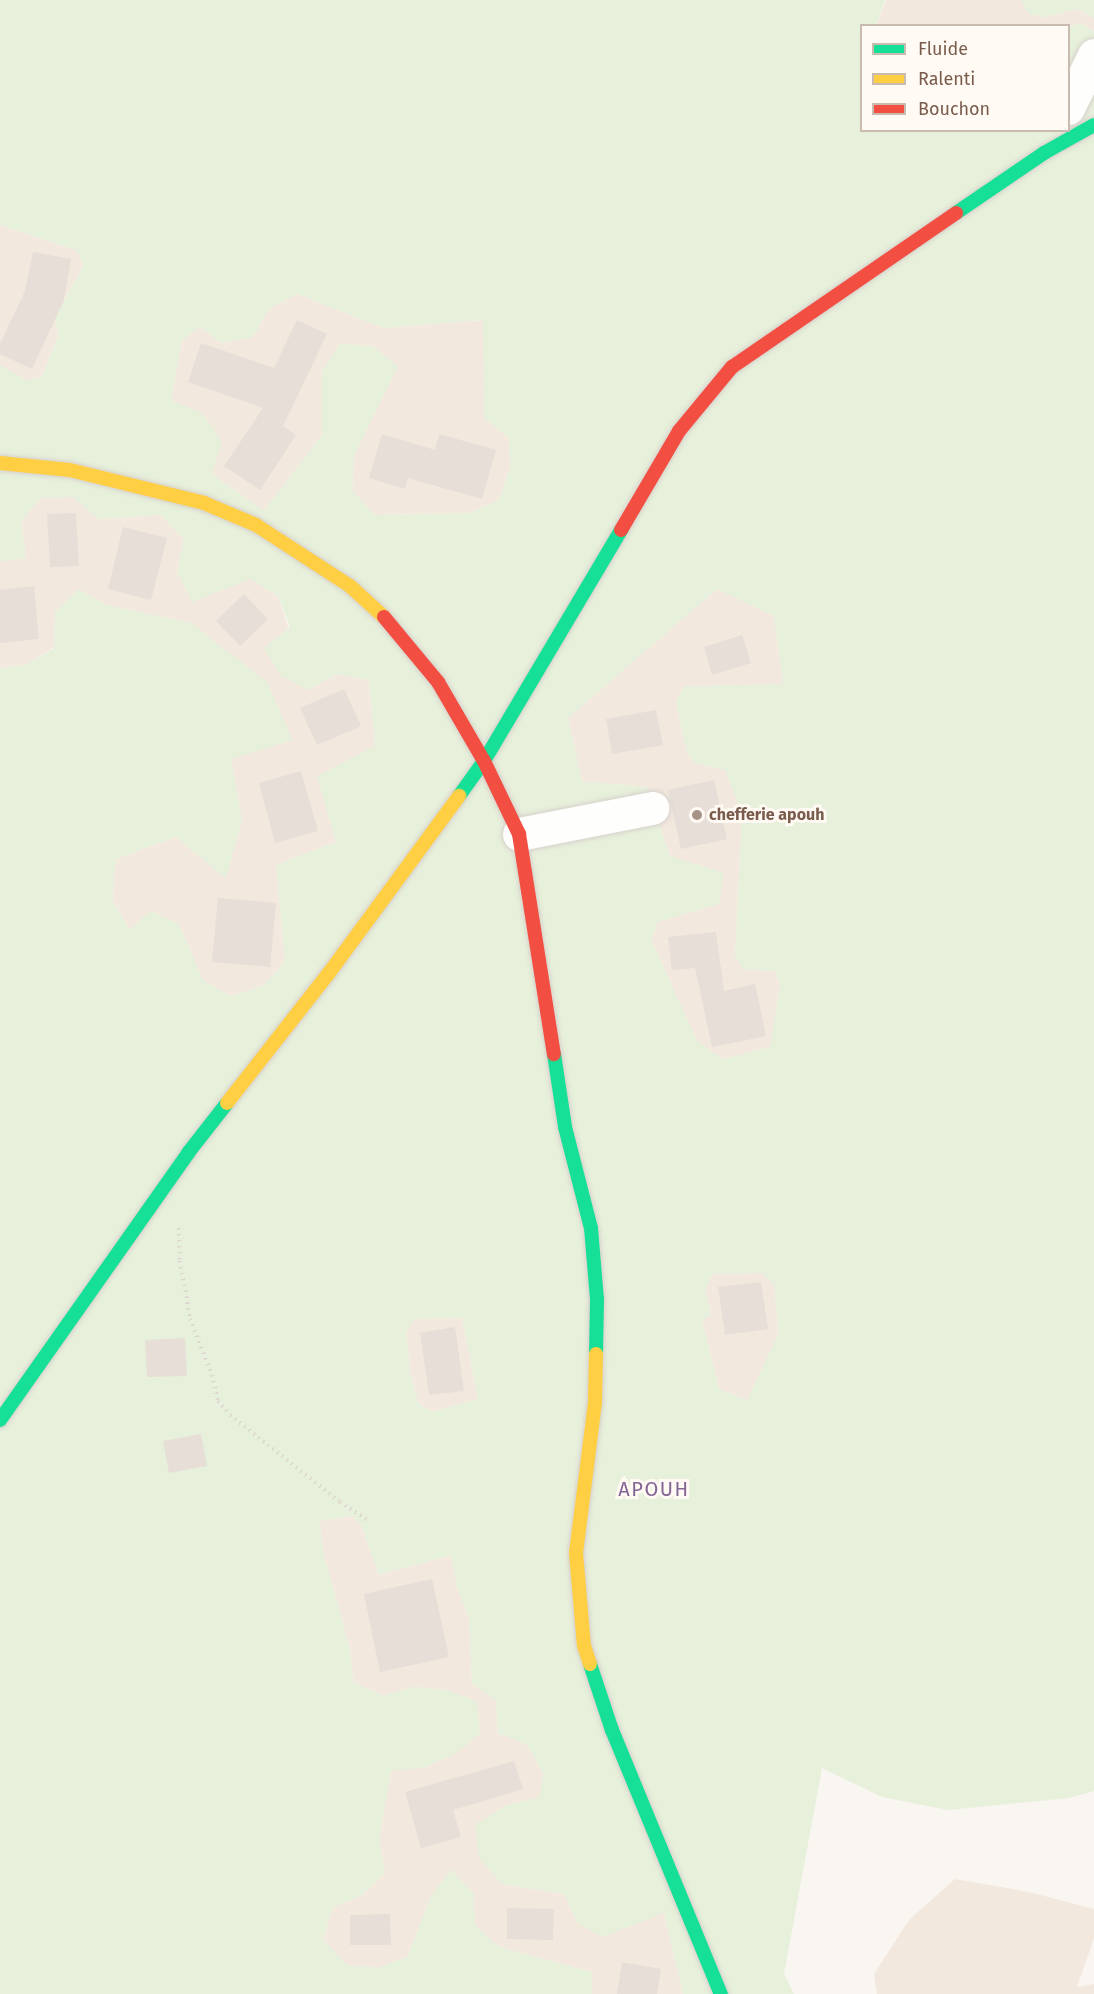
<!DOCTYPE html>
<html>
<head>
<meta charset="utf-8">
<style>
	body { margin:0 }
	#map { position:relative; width:1094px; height:1994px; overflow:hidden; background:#f9f5f0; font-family:"Fira Sans",sans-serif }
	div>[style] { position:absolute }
	.residential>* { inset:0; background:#f2e8de }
	.green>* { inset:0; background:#e7f0db }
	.building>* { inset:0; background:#e6ded7 }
	.path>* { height:4px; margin-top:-2px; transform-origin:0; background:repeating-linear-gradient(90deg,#dcd5d0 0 1.5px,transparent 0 6px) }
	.roads { filter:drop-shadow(0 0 2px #d7d1cb) drop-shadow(0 0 2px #d7d1cb) }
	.street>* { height:33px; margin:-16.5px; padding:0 16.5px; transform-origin:16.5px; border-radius:16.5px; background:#fefefd }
	.fast>* { height:14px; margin:-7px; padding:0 7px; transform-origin:7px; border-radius:7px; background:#16e098 }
	.slow>* { height:14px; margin:-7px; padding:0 7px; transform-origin:7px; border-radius:7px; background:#ffcf43 }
	.jam>* { height:14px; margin:-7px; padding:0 7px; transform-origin:7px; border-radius:7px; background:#f24e42 }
	.dots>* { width:16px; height:16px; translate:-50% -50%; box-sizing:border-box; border:3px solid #fffaf3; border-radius:50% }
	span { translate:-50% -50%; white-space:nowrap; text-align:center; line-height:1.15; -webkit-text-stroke:6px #fffaf3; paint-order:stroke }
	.poi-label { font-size:16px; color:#7a5c4d; font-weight:700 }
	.left { translate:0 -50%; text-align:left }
	.quarter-label { font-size:20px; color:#846695; letter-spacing:1.5px }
	.legend { position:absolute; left:860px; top:24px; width:210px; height:108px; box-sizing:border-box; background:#fffaf3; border:2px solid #cabbb1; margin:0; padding:8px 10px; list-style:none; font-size:18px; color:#7a5c4d }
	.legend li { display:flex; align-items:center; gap:12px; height:30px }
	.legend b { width:30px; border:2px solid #cabbb1 }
</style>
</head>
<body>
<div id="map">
	<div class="residential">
		<i style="clip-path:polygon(886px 0,1021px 0,1030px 14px,1045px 17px,1077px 9px,1094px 18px,1094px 32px,1080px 23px,1069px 27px,876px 26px)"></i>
		<i style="clip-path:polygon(0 225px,76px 250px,84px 265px,54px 318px,59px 333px,41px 378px,26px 380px,0 365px)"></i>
		<i style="clip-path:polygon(297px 294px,384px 328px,484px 320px,484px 418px,509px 438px,510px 468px,499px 500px,470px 513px,375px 515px,352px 490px,354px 456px,397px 366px,373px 346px,340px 344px,322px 371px,322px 435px,264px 511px,212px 474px,171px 400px,182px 340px,200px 327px,221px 343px,253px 337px,269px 309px)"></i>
		<i style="clip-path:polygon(73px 497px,98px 519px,161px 515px,184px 539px,177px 572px,250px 579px,278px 596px,308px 690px,337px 674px,369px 680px,375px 747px,318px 776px,336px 842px,276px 865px,285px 961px,263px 986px,231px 996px,203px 981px,179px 924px,130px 930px,112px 900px,116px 859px,176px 837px,226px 878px,242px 820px,231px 759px,191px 623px,106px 605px,78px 589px,55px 612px,54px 647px,26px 665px,0 668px,0 561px,26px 558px,21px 523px,40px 498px)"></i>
		<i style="clip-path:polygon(717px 589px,774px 616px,783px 684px,684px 686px,676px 702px,686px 750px,695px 763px,725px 770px,742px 814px,735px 955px,743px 970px,775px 971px,780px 985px,771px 1047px,723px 1059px,697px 1042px,651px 939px,657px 922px,719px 904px,670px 856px,647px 787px,582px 781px,568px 718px)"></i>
		<i style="clip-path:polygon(761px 1273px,774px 1284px,779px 1333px,747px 1400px,719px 1389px,702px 1321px,711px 1314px,705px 1289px,713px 1274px)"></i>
		<i style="clip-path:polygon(462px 1318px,478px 1399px,432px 1412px,418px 1403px,410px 1370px,406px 1332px,415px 1319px)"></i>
		<i style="clip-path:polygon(352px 1516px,361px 1525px,379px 1575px,451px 1555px,457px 1587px,469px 1618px,472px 1683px,496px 1701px,498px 1733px,527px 1744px,543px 1773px,541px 1797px,507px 1805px,501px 1884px,564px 1894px,578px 1924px,664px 1913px,683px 1994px,592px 1994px,592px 1972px,499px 1947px,475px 1925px,474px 1893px,431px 1896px,408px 1956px,379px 1968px,347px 1965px,323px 1939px,333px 1907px,362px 1895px,385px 1872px,379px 1840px,391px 1770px,423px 1768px,453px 1755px,446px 1690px,414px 1687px,383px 1696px,353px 1682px,350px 1649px,324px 1555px,319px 1521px)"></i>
		<i style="clip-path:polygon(955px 1879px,1029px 1892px,1094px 1909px,1094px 1938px,1077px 1987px,1094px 1984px,1094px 1994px,877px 1994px,874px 1974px,909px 1920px)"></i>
	</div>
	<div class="green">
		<i style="clip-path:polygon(evenodd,0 0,885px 0,876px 25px,862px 26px,862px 130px,1068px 130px,1069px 27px,1080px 23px,1094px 32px,1094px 1791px,1069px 1798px,948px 1810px,882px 1797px,822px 1768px,784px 1974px,794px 1994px,683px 1994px,664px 1913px,603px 1937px,578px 1924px,564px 1894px,501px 1884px,479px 1857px,475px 1825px,507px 1805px,540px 1797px,543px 1773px,527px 1745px,498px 1733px,496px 1701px,472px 1683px,469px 1618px,457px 1587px,451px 1555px,379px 1575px,361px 1525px,352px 1516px,319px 1521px,324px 1555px,350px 1649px,353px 1682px,383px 1696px,414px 1687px,446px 1690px,477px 1701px,480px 1734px,453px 1755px,423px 1768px,391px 1771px,379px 1840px,385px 1872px,362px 1895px,333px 1907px,323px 1939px,347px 1965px,379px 1968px,408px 1956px,431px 1896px,451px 1870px,474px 1893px,475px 1925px,499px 1947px,592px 1972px,592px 1994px,0 1994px,0 668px,26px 665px,54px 648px,55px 612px,78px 589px,106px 605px,191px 623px,267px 682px,293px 740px,231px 759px,242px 820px,226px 879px,176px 837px,116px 859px,112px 900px,130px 930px,151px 911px,179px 924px,203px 980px,231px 996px,263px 986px,285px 961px,276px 865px,336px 842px,317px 776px,375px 746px,369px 680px,337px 674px,308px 690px,280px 675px,264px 648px,290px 627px,278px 596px,250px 579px,192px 602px,177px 572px,184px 539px,161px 515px,98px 519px,73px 497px,40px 498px,21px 523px,26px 558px,0 561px,0 365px,26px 380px,41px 378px,59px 334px,54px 318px,84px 265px,76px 250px,0 225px,0 0,297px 294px,384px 328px,483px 320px,484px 418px,509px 438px,510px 468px,499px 500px,470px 513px,375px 515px,352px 490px,354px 456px,398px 366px,373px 346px,340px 344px,322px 371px,322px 435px,264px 511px,212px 474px,222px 441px,203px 414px,171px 400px,182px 340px,200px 327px,221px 343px,253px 337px,269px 309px,297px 294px,0 0,717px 589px,774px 616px,783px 684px,684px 686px,676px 702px,686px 750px,695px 763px,725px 770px,742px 814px,735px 955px,743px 970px,775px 971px,780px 985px,770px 1047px,723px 1059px,697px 1041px,651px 939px,658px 922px,719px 904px,724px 873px,670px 856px,647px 787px,582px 781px,568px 718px,717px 589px,0 0,761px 1273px,774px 1284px,779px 1333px,747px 1400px,719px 1389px,702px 1321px,711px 1315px,705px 1289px,713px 1274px,761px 1273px,0 0,462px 1318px,478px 1399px,432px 1412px,418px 1403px,410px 1370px,406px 1332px,415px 1319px,462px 1318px)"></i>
		<i style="clip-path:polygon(1021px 0,1094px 0,1094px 18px,1077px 9px,1045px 17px,1029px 14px)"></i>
	</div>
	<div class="building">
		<i style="clip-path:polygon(33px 252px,71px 259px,64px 300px,32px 369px,0 354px,0 344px,25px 291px)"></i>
		<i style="clip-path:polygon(297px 320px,327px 334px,283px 426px,296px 435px,260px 490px,224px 466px,263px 408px,188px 382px,201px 343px,274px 368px)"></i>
		<i style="clip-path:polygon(382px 434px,435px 450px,439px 434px,496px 450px,482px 499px,408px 478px,405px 489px,369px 478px)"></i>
		<i style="clip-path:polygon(76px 513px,79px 566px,50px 567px,47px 514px)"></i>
		<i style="clip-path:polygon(123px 527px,167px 538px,151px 600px,108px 589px)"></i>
		<i style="clip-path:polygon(34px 586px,39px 639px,0 643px,0 590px)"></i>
		<i style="clip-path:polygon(244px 594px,268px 619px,240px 646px,216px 621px)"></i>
		<i style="clip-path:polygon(742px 635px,751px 663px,712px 675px,704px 647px)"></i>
		<i style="clip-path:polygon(344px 689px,361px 726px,317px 745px,300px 708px)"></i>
		<i style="clip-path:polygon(656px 710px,663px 745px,612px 754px,606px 719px)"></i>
		<i style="clip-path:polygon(301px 771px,318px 831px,275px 843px,259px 783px)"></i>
		<i style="clip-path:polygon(714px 780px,727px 839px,681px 849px,668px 790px)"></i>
		<i style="clip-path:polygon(218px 898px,276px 903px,270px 967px,212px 962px)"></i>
		<i style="clip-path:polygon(716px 932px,724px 991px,755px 984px,766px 1036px,712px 1047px,695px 968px,672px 970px,668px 937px)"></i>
		<i style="clip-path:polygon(761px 1282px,768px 1329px,725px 1335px,718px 1287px)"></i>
		<i style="clip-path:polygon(455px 1327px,464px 1391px,429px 1395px,420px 1333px)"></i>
		<i style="clip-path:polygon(185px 1338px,187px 1376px,147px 1377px,145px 1340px)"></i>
		<i style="clip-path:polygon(201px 1434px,207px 1466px,169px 1473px,163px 1441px)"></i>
		<i style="clip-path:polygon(432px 1579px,449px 1657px,380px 1672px,364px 1594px)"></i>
		<i style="clip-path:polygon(514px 1761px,523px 1789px,453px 1810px,461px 1837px,421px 1848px,405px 1792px)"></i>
		<i style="clip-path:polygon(507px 1908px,554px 1909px,553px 1940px,507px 1939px)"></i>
		<i style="clip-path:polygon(390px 1914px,391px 1945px,350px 1945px,350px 1915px)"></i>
		<i style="clip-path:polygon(622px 1962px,661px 1969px,657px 1994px,617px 1994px)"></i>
	</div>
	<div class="path">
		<i style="left:179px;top:1228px;width:33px;rotate:88deg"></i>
		<i style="left:180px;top:1261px;width:59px;rotate:80.2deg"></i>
		<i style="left:190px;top:1319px;width:60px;rotate:68.6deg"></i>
		<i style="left:212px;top:1375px;width:27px;rotate:77deg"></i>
		<i style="left:218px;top:1401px;width:18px;rotate:49deg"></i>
		<i style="left:230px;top:1415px;width:140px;rotate:38.3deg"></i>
		<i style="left:340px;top:1502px;width:33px;rotate:33deg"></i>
	</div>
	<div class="roads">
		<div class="street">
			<i style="left:1068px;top:108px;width:59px;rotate:-63.9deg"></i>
			<i style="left:519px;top:834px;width:136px;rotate:-11.1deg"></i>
		</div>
		<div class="fast">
			<i style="left:956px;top:213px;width:107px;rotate:-34.3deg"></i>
			<i style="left:1044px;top:153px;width:57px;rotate:-29.2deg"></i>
			<i style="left:459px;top:796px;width:43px;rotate:-54.5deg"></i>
			<i style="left:484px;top:761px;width:269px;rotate:-59.3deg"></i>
			<i style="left:554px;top:1054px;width:74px;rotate:81.4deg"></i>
			<i style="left:565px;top:1127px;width:104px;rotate:75.6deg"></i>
			<i style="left:591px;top:1228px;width:71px;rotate:85.2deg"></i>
			<i style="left:597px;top:1299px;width:55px;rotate:91deg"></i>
			<i style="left:0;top:1420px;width:327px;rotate:-54.8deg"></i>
			<i style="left:188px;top:1153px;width:63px;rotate:-52deg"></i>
			<i style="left:590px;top:1664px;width:70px;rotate:71.6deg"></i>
			<i style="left:612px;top:1730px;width:286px;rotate:67.6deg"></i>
		</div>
		<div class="slow">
			<i style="left:0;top:463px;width:70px;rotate:5.7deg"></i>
			<i style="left:70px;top:470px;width:138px;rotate:13.8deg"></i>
			<i style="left:204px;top:503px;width:56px;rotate:22.9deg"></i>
			<i style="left:256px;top:525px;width:112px;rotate:33deg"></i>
			<i style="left:350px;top:586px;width:46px;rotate:42.4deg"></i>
			<i style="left:227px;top:1103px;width:165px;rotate:-51.9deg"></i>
			<i style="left:329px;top:973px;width:220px;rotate:-53.7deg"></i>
			<i style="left:590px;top:1664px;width:19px;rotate:-108deg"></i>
			<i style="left:584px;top:1646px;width:93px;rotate:-94.9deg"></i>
			<i style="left:576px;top:1553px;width:152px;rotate:-82.8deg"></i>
			<i style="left:595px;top:1402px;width:48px;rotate:-88.8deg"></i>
		</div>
		<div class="jam">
			<i style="left:621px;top:530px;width:115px;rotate:-59.6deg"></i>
			<i style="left:679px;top:431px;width:83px;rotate:-50.4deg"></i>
			<i style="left:732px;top:367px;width:272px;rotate:-34.5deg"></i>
			<i style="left:384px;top:617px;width:85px;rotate:50.3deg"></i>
			<i style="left:438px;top:682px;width:91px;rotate:59.8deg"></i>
			<i style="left:484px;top:761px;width:81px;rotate:64.4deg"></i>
			<i style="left:519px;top:834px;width:223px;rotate:81deg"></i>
		</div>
	</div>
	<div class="dots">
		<i style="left:697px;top:815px;background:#a69286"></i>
	</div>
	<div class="poi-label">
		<span class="left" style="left:709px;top:815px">chefferie apouh</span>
	</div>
	<div class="quarter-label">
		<span style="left:654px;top:1489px">APOUH</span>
	</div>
	<ul class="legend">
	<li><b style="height:8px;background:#16e098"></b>Fluide</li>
	<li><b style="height:8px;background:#ffcf43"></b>Ralenti</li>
	<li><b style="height:8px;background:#f24e42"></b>Bouchon</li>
	</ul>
</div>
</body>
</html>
